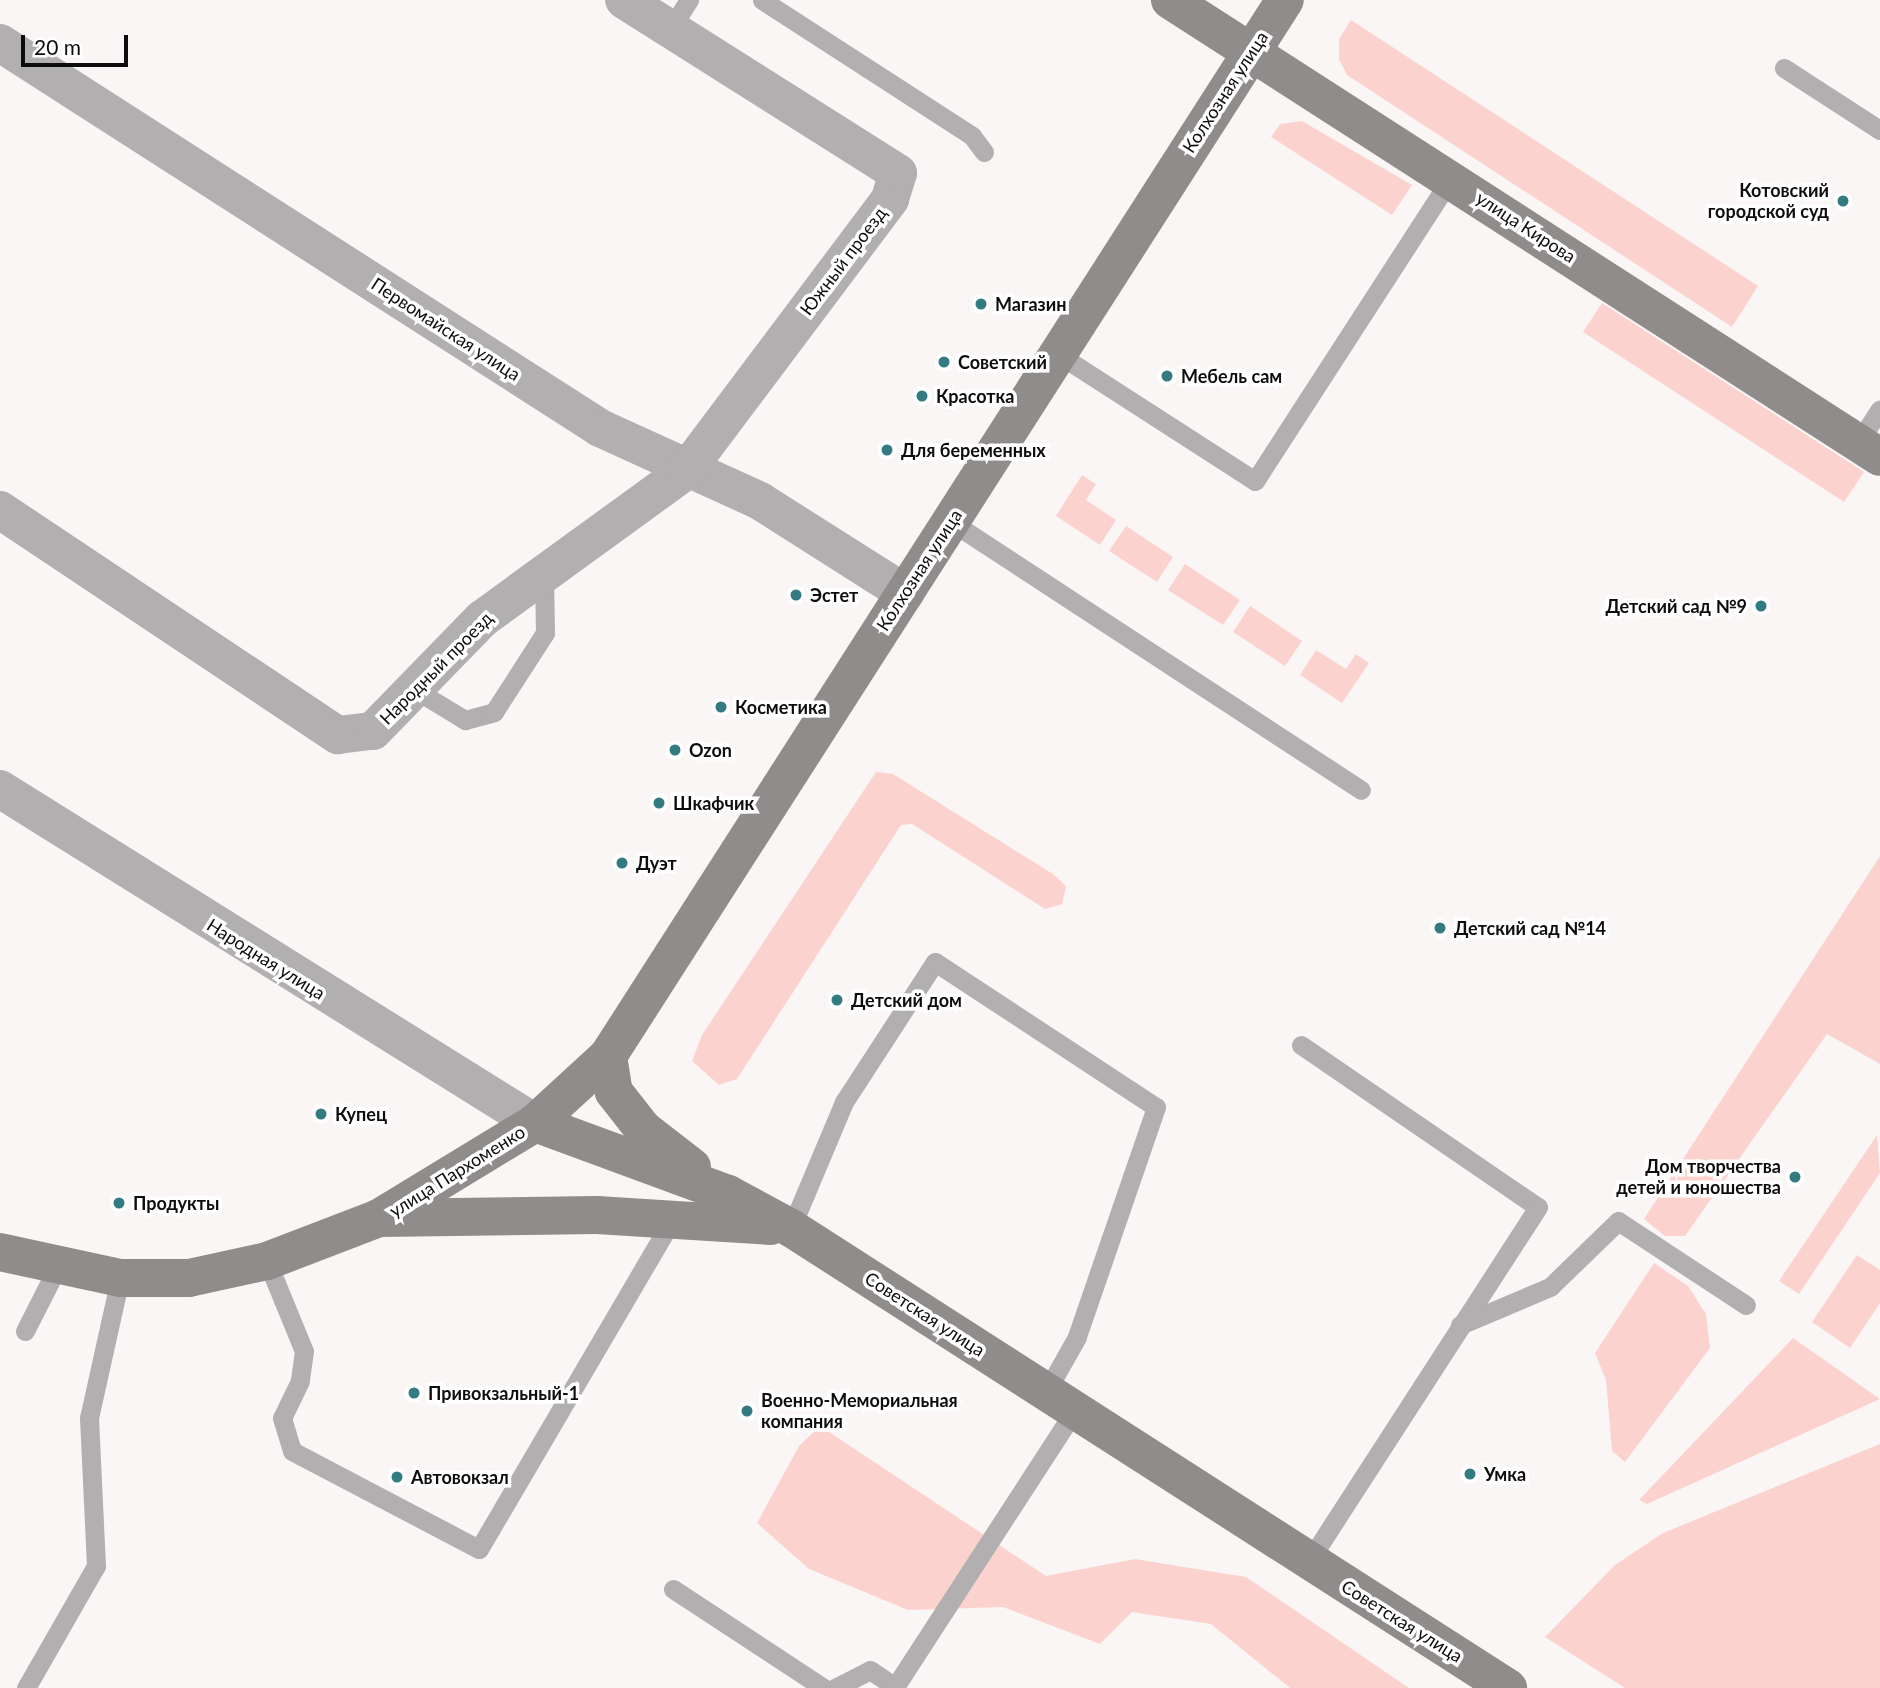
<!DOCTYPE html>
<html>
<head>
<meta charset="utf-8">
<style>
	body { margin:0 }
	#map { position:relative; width:1880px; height:1688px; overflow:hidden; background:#fbf6f6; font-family:Lato,sans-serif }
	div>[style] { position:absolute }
	.green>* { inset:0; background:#fcd2cf }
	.lane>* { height:19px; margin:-9.5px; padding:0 9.5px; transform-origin:9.5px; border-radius:9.5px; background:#b1afaf }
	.street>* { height:38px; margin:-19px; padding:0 19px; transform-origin:19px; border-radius:19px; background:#b1afaf }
	.secondary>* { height:38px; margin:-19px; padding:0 19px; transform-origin:19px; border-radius:19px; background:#8f8c8b }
	.dots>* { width:19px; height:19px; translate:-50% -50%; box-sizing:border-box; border:4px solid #fff; border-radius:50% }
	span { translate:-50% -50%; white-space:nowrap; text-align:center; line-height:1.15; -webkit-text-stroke:7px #fff; paint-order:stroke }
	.street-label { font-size:18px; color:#0e0d0d }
	.poi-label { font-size:18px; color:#0e0d0d; font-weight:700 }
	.right { translate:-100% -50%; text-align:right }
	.left { translate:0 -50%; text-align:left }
	.scale { position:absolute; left:21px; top:35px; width:107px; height:32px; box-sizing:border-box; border:4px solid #0e0d0d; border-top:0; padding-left:9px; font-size:21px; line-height:24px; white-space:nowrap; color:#0e0d0d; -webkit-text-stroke:5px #fff; paint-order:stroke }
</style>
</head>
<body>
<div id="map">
	<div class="green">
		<i style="clip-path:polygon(1351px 20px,1758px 286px,1732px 327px,1347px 75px,1339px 59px,1339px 39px)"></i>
		<i style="clip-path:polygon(1302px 121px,1412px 185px,1392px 215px,1271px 137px,1280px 124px)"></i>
		<i style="clip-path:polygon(1602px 303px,1864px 472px,1844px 502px,1583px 332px)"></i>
		<i style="clip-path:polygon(1082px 475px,1096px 484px,1086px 500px,1116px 520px,1100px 545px,1056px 516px)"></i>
		<i style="clip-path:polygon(1126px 526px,1173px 557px,1157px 582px,1109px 551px)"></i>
		<i style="clip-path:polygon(1185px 564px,1240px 600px,1223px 625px,1168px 590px)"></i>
		<i style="clip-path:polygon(1250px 606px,1302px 641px,1285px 666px,1233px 632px)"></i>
		<i style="clip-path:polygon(1316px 650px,1346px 669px,1356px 654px,1369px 663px,1342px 703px,1300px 675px)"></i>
		<i style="clip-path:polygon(876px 772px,893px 774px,1053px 874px,1066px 886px,1062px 904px,1045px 909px,912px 824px,901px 825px,737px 1079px,719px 1085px,692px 1061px,702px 1035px)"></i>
		<i style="clip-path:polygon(1880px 856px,1880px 1064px,1827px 1034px,1685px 1236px,1665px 1236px,1644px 1219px)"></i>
		<i style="clip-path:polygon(1877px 1135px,1880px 1173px,1799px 1294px,1779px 1281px)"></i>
		<i style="clip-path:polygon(1857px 1255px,1880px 1270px,1880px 1303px,1850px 1348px,1812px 1322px)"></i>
		<i style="clip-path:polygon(1654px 1263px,1688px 1286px,1706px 1314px,1710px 1348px,1625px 1462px,1612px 1451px,1606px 1380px,1595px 1353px)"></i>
		<i style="clip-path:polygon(1793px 1338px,1880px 1399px,1647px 1504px,1639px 1500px)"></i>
		<i style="clip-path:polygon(820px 1426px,1046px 1576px,1135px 1559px,1246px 1577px,1409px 1688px,1290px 1688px,1211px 1624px,1132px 1612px,1100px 1644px,1003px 1607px,908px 1610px,809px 1569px,757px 1523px,799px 1446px)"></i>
		<i style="clip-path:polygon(1880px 1444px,1880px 1688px,1625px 1688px,1545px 1637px,1615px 1565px,1663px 1533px)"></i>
	</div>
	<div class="lane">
		<i style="left:762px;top:0;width:250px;rotate:32.9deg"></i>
		<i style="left:972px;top:136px;width:20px;rotate:53deg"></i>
		<i style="left:670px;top:30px;width:36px;rotate:-58deg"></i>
		<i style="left:1784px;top:68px;width:114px;rotate:32.9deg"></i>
		<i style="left:1058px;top:354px;width:234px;rotate:32.8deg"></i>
		<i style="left:1255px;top:481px;width:359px;rotate:-57.1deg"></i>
		<i style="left:1858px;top:443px;width:40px;rotate:-57.1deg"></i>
		<i style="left:950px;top:521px;width:491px;rotate:33.2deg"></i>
		<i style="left:414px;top:689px;width:60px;rotate:31.3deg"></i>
		<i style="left:465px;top:720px;width:30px;rotate:-15deg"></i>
		<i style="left:494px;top:712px;width:94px;rotate:-57.2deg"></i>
		<i style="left:545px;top:633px;width:59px;rotate:-91deg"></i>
		<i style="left:1301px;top:1045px;width:287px;rotate:34.4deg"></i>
		<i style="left:1538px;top:1207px;width:422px;rotate:122.9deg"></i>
		<i style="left:791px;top:1228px;width:137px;rotate:-67.2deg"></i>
		<i style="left:844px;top:1102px;width:167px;rotate:-57deg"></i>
		<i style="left:935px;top:962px;width:264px;rotate:33.3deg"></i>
		<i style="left:1156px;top:1107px;width:243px;rotate:109deg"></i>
		<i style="left:1077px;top:1337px;width:63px;rotate:119.4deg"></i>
		<i style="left:267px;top:1261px;width:97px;rotate:67.7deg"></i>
		<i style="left:304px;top:1351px;width:30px;rotate:98deg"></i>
		<i style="left:300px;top:1381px;width:41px;rotate:115.9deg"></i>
		<i style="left:282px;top:1418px;width:34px;rotate:73deg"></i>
		<i style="left:292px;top:1451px;width:211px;rotate:27.7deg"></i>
		<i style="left:479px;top:1549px;width:385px;rotate:-59.6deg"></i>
		<i style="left:1460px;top:1325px;width:98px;rotate:-22.9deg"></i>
		<i style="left:1550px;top:1287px;width:95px;rotate:-44.1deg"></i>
		<i style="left:1618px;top:1221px;width:153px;rotate:33.3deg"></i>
		<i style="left:25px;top:1331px;width:73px;rotate:-63.1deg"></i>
		<i style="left:673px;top:1589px;width:181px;rotate:33.3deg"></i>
		<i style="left:26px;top:1688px;width:141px;rotate:-60.2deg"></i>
		<i style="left:96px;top:1566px;width:148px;rotate:-92.7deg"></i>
		<i style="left:89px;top:1418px;width:143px;rotate:-77.5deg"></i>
		<i style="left:835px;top:1688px;width:39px;rotate:-27deg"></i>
		<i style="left:870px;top:1670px;width:30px;rotate:34deg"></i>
		<i style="left:895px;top:1687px;width:330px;rotate:-57deg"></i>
	</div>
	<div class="street">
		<i style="left:0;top:43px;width:713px;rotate:32.69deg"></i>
		<i style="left:600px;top:428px;width:176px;rotate:24.5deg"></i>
		<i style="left:760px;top:501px;width:172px;rotate:32.4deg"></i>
		<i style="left:0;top:510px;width:406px;rotate:33.7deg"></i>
		<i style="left:338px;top:735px;width:35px;rotate:-7deg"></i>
		<i style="left:373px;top:731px;width:156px;rotate:-45.8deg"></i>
		<i style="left:482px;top:619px;width:252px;rotate:-36deg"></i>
		<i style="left:686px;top:471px;width:340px;rotate:-53.1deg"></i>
		<i style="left:890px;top:199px;width:27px;rotate:-73deg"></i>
		<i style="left:898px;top:173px;width:324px;rotate:-147.7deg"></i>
		<i style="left:0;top:789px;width:631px;rotate:31.98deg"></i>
	</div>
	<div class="secondary">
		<i style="left:1170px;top:0;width:844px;rotate:32.77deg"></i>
		<i style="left:608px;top:1056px;width:36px;rotate:81deg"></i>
		<i style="left:614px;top:1092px;width:47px;rotate:51.9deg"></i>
		<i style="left:643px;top:1129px;width:62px;rotate:37.8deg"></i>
		<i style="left:535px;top:1123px;width:206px;rotate:20.2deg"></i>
		<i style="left:728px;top:1194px;width:72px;rotate:28.4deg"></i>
		<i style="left:791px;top:1228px;width:852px;rotate:32.68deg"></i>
		<i style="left:379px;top:1218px;width:183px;rotate:-31.3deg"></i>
		<i style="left:535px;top:1123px;width:99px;rotate:-42.5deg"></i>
		<i style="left:608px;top:1056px;width:1254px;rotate:-57.34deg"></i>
		<i style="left:0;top:1252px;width:123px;rotate:12.2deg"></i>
		<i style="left:120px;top:1278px;width:69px"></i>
		<i style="left:189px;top:1278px;width:80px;rotate:-12.3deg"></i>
		<i style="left:267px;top:1261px;width:120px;rotate:-21deg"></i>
		<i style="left:379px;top:1218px;width:218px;rotate:-0.8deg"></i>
		<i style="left:597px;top:1215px;width:174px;rotate:3.6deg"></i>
	</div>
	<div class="dots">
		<i style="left:1843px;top:201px;background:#337b82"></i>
		<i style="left:981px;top:304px;background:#337b82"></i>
		<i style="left:944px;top:362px;background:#337b82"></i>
		<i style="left:1167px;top:376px;background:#337b82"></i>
		<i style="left:922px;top:396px;background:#337b82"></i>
		<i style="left:887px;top:450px;background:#337b82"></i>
		<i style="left:796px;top:595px;background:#337b82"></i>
		<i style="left:1761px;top:606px;background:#337b82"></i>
		<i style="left:721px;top:707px;background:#337b82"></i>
		<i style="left:675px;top:750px;background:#337b82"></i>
		<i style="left:659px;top:803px;background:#337b82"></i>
		<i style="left:622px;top:863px;background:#337b82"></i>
		<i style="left:1440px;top:928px;background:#337b82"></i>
		<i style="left:837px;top:1000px;background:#337b82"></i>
		<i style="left:321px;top:1114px;background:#337b82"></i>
		<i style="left:1795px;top:1177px;background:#337b82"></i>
		<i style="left:119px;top:1203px;background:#337b82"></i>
		<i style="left:414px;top:1393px;background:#337b82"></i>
		<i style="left:747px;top:1411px;background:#337b82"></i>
		<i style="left:1470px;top:1474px;background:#337b82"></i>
		<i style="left:397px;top:1477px;background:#337b82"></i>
	</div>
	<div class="street-label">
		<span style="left:1225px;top:92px;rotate:-57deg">Колхозная улица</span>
		<span style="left:1526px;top:227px;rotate:33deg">улица Кирова</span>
		<span style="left:843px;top:261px;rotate:-53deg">Южный проезд</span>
		<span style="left:446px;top:329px;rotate:33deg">Первомайская улица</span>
		<span style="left:919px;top:570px;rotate:-57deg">Колхозная улица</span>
		<span style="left:436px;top:668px;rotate:-45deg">Народный проезд</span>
		<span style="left:266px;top:959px;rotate:32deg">Народная улица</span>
		<span style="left:457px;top:1171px;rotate:-32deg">улица Пархоменко</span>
		<span style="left:925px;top:1314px;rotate:33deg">Советская улица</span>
		<span style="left:1402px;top:1621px;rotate:32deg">Советская улица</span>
	</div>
	<div class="poi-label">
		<span class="right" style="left:1829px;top:201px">Котовский<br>городской суд</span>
		<span class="left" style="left:995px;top:304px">Магазин</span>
		<span class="left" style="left:958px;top:362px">Советский</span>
		<span class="left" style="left:1181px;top:376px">Мебель сам</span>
		<span class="left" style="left:936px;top:396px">Красотка</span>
		<span class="left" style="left:901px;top:450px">Для беременных</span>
		<span class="left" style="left:810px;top:595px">Эстет</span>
		<span class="right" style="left:1747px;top:606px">Детский сад №9</span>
		<span class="left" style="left:735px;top:707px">Косметика</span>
		<span class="left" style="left:689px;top:750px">Ozon</span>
		<span class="left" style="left:673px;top:803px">Шкафчик</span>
		<span class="left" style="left:636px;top:863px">Дуэт</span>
		<span class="left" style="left:1454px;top:928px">Детский сад №14</span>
		<span class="left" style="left:851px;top:1000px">Детский дом</span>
		<span class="left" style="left:335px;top:1114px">Купец</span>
		<span class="right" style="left:1781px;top:1177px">Дом творчества<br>детей и юношества</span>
		<span class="left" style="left:133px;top:1203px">Продукты</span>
		<span class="left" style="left:428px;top:1393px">Привокзальный-1</span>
		<span class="left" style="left:761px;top:1411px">Военно-Мемориальная<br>компания</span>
		<span class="left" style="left:1484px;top:1474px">Умка</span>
		<span class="left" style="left:411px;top:1477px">Автовокзал</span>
	</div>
	<div class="scale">20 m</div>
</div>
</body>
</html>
